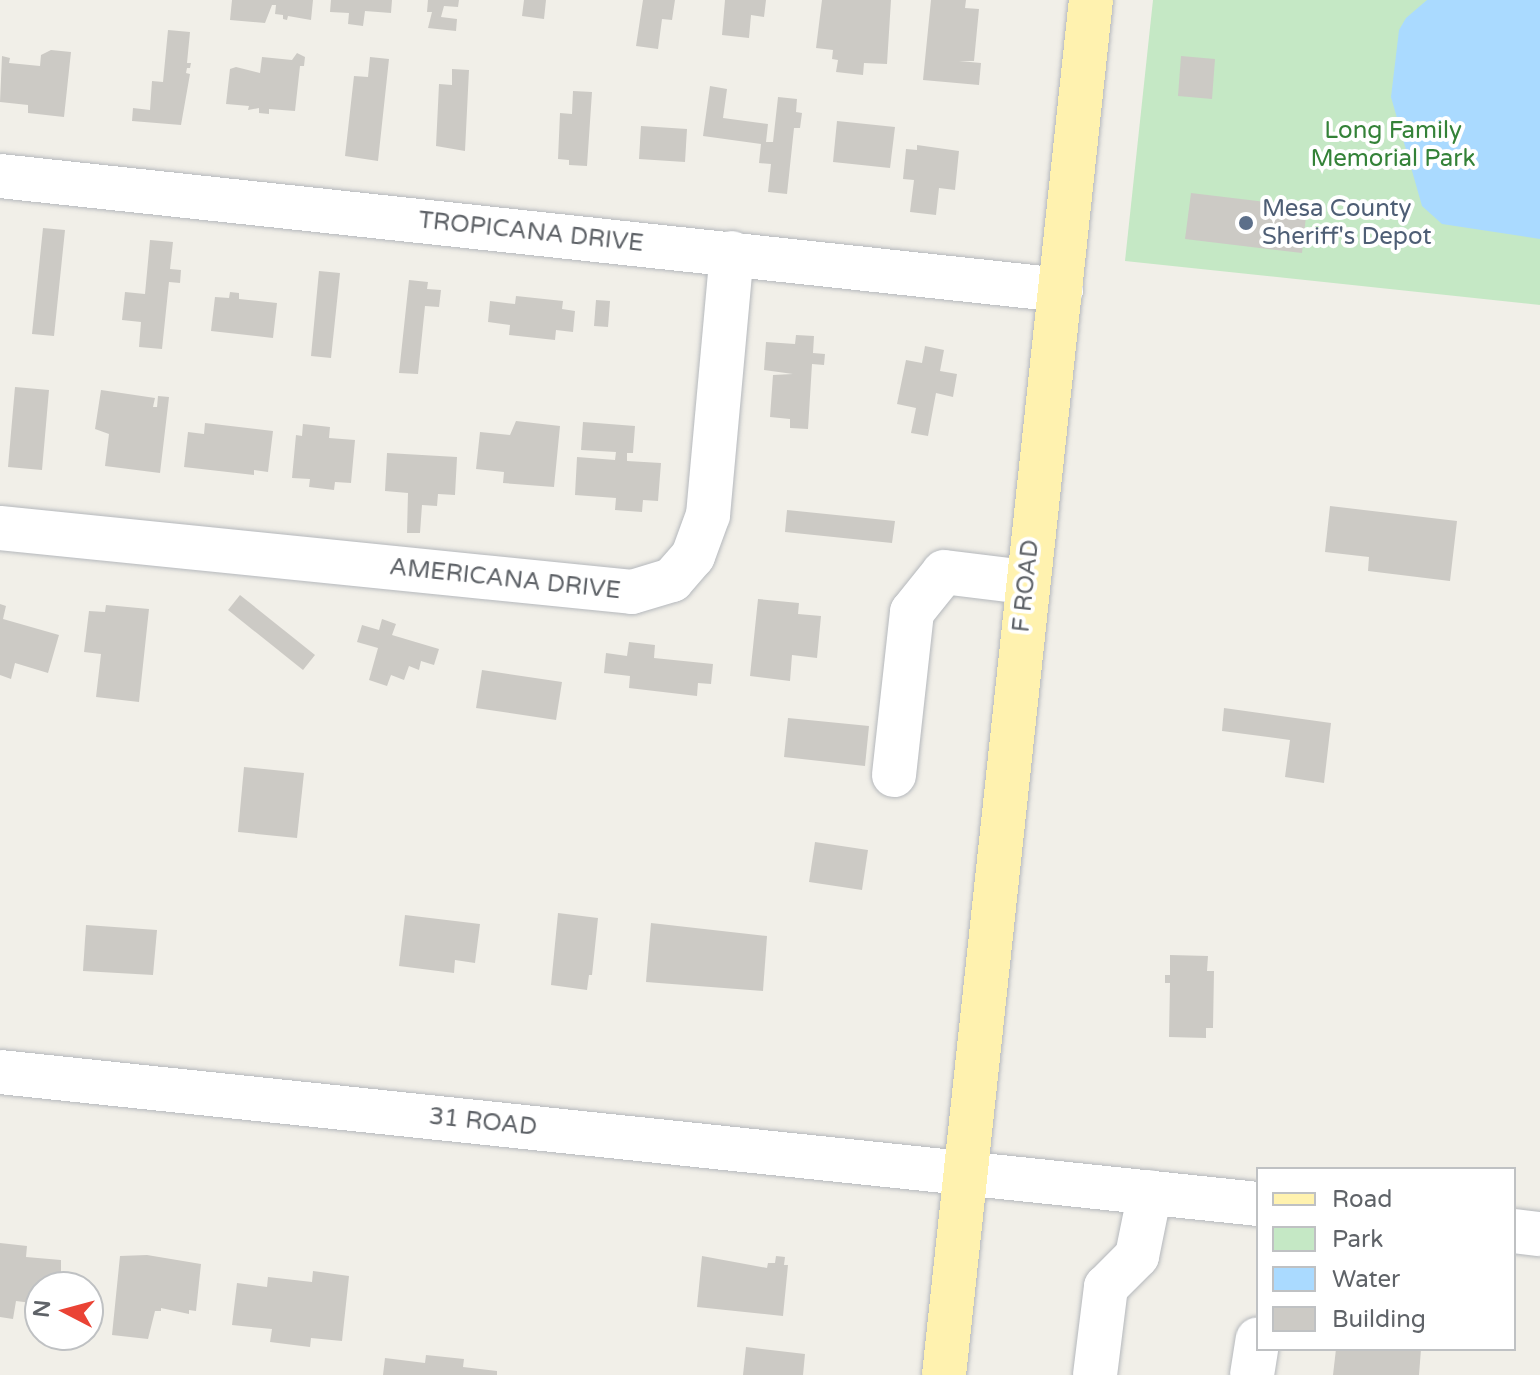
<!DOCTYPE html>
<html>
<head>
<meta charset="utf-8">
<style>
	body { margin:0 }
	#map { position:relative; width:1540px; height:1375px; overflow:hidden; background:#f1efe8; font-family:"Varela Round",sans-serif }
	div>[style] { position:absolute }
	.green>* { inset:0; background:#c5e8c5 }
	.water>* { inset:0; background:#aadaff }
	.building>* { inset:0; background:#cccac5 }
	.roads { filter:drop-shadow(0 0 2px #b5b8bc) drop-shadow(0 0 2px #b5b8bc) }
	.minor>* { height:44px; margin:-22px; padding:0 22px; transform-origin:22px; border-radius:22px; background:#fff }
	.major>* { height:44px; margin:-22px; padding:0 22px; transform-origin:22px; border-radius:22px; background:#fff2af }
	.dots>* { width:22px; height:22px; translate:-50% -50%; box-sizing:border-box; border:4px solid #fff; border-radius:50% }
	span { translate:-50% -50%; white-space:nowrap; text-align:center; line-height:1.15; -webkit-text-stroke:8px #fff; paint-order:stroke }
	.park-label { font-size:24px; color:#348238 }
	.service-label { font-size:24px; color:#4e5e75 }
	.left { translate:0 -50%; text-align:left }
	.street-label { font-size:24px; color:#5f6368 }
	.legend { position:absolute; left:1256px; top:1167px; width:260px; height:184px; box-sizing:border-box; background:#fff; border:2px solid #bfc1c3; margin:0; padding:10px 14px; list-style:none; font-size:24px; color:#5f6368 }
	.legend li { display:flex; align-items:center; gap:16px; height:40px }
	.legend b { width:40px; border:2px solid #bfc1c3 }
	.north { position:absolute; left:24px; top:1271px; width:80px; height:80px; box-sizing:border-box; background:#fff; border:2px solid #bfc1c3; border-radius:50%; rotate:276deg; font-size:22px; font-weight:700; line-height:32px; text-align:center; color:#5f6368 }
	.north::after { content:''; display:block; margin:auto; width:28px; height:36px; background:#ea4335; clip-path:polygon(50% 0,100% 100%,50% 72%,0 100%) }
</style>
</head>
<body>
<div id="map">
	<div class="green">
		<i style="clip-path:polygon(1153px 0,1540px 0,1540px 305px,1125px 261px)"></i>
	</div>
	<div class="water">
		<i style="clip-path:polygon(1427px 0,1540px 0,1540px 239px,1442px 224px,1422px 206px,1391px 97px,1399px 30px,1406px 18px)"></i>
	</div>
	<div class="building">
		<i style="clip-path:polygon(232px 0,313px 0,311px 20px,288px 16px,287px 20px,283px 19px,283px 15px,275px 14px,276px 5px,272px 5px,265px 23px,230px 20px)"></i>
		<i style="clip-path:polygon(331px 0,392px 0,391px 13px,365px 11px,363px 26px,348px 24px,349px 13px,330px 12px)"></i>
		<i style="clip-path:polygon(428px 0,459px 0,458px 7px,444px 6px,441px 17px,457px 19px,456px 31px,428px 28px,432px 12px,427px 12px)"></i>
		<i style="clip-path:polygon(524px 0,546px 0,544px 19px,522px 16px)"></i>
		<i style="clip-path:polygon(643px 0,675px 0,672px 20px,662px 19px,658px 49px,636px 46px)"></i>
		<i style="clip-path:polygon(725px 0,766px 0,764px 17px,751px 15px,749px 38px,722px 35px)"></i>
		<i style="clip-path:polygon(822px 0,891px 0,887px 64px,864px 63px,863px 75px,836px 72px,838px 60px,832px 59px,833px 50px,816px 48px)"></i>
		<i style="clip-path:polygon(931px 0,966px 0,965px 8px,979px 9px,974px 61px,959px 61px,981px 63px,979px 85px,923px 80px)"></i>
		<i style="clip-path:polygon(168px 30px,190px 32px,187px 63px,191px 63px,190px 68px,187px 68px,186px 73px,190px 74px,181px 125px,132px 121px,133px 108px,150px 110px,152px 81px,163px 82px)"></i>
		<i style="clip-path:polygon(51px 50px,71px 52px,64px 117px,28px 113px,28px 105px,0 102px,2px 56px,10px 58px,9px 63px,40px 66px,41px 55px)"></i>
		<i style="clip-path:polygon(297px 53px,305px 57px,304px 66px,300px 66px,295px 111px,269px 109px,269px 114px,259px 113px,259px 108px,248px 110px,249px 106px,226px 104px,230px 69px,236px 67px,260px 73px,262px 57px,292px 60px)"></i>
		<i style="clip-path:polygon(1181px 56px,1215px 59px,1212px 99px,1178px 96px)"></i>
		<i style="clip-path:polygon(370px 57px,389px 59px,378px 161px,345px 156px,354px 76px,368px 77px)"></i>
		<i style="clip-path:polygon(452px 69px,469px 70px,465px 151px,436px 146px,439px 84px,452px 85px)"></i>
		<i style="clip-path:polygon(710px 86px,727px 89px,723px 118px,768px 124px,766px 142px,773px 142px,778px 97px,797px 99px,796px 112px,802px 113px,800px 128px,794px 128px,787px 194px,768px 192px,771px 164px,759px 163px,761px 144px,703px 136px)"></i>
		<i style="clip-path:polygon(573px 91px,592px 92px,587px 166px,569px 165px,569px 160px,558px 159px,560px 113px,572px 114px)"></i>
		<i style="clip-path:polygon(837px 121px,895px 127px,890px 168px,833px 162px)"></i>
		<i style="clip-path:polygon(641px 126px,687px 129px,685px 162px,639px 159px)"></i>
		<i style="clip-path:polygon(917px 145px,959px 151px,955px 190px,939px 188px,936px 215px,910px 212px,914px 180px,903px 179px,906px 149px,917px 150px)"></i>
		<i style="clip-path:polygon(1191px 193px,1307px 207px,1302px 253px,1185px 239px)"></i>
		<i style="clip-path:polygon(43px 228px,65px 230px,54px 336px,32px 334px)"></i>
		<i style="clip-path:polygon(150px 240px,173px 242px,170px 269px,181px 270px,180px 283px,169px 282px,162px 349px,139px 347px,141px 322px,122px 320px,125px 292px,145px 294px)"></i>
		<i style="clip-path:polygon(319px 271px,340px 273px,331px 358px,311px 356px)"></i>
		<i style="clip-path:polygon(409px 280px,428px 282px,427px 289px,441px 290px,439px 307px,425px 306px,418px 374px,399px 373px)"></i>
		<i style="clip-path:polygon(230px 292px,239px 293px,239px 299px,277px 303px,273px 338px,211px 331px,215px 297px,229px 298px)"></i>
		<i style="clip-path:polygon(516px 296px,563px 301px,562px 309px,575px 311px,573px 332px,556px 330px,555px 340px,509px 335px,510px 325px,488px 322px,490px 301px,515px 304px)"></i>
		<i style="clip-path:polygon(596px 300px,610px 301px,608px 327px,594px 326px)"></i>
		<i style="clip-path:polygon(796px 335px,814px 336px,813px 353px,825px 354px,824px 365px,812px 364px,808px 429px,790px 428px,790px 419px,770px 417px,773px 375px,793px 374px,764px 370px,766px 342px,795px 344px)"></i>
		<i style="clip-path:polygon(925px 346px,944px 350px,940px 371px,957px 374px,953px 397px,936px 393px,928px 436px,911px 433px,916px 408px,897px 404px,906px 360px,922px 363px)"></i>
		<i style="clip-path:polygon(15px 387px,49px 390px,42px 470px,8px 467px)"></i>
		<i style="clip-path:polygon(101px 390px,155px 398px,153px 407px,157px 407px,158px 396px,169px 397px,160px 473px,105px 466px,109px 434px,95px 429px)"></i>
		<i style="clip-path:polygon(516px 421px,560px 426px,554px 487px,503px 483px,504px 472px,476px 469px,480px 432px,510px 435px)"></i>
		<i style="clip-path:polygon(583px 422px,635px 426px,633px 453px,627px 453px,627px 461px,661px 463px,658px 501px,643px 500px,642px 512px,615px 510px,616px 498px,575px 495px,577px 457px,615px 460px,616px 452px,581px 450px)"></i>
		<i style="clip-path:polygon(205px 423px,273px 431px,268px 472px,254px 470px,254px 475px,184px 467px,188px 432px,204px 434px)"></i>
		<i style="clip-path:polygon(303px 424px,330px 427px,329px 438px,355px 440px,351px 483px,335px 482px,334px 490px,309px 487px,310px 479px,292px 478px,296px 435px,302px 436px)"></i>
		<i style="clip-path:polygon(387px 453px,457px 457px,455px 495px,438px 494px,437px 506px,422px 505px,420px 533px,407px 533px,408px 493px,385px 491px)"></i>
		<i style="clip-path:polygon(1330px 506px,1457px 521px,1450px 581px,1368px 571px,1369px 557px,1325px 552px)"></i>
		<i style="clip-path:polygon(787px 510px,895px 521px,892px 543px,785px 532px)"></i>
		<i style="clip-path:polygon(240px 595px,315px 655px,303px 670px,228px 610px)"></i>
		<i style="clip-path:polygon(758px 599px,799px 603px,798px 614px,821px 616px,817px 658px,792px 655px,790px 681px,750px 676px)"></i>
		<i style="clip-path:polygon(0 604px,6px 606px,3px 619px,59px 635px,48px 673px,15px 663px,11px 679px,0 675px)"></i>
		<i style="clip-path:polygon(106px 605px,149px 609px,139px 702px,96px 697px,101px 654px,84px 652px,89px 611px,105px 612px)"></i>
		<i style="clip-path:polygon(382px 619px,396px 624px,392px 635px,439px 649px,434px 665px,421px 661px,419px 670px,409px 666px,404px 680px,391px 675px,387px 686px,369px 680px,378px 648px,357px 642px,362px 625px,379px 630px)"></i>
		<i style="clip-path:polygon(629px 642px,655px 645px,654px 658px,713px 664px,711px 684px,698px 683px,697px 696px,629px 688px,630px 676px,604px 673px,606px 653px,627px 656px)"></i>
		<i style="clip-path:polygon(482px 670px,562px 682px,556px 720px,476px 708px)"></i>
		<i style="clip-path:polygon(1224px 708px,1331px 723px,1324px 783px,1285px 777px,1290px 740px,1222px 731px)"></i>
		<i style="clip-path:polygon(788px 718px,869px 726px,865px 766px,784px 757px)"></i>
		<i style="clip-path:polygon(244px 767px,304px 773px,297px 838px,238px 832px)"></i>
		<i style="clip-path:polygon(815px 842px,868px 850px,862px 890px,809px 882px)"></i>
		<i style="clip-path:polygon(558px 913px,598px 918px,592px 975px,589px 975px,587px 990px,551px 985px)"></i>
		<i style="clip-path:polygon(405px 915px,480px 924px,475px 963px,455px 960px,454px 973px,399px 966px)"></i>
		<i style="clip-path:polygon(651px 923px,767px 936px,763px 991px,646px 982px)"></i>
		<i style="clip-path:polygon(86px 925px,157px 930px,153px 975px,83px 971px)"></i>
		<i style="clip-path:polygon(1170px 955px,1208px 956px,1207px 971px,1214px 971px,1213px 1028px,1206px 1028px,1206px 1038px,1169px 1037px,1170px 983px,1165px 983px,1165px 975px,1170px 975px)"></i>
		<i style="clip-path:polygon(0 1243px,27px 1246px,26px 1257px,61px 1260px,61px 1287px,40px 1287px,40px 1304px,16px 1301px,13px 1319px,0 1317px)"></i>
		<i style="clip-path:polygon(147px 1255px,201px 1264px,196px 1311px,189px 1310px,189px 1314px,161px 1308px,161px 1311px,155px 1311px,148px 1339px,112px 1335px,120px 1256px)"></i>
		<i style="clip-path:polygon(702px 1256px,767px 1268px,768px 1263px,775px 1263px,776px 1256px,785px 1257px,784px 1265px,788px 1265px,783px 1316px,697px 1307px)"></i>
		<i style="clip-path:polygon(313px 1271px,349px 1276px,342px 1341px,311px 1338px,310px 1347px,270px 1342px,272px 1329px,232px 1325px,237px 1283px,267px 1287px,268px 1277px,312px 1282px)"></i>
		<i style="clip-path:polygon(746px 1347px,805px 1354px,803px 1375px,743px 1375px)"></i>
		<i style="clip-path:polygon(1336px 1349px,1421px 1349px,1419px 1375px,1333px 1375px)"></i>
		<i style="clip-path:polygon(426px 1355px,464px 1359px,463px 1367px,497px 1371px,497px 1375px,383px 1375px,385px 1358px,425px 1363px)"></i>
	</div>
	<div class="roads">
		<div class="minor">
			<i style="left:0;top:176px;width:1067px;rotate:6.13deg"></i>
			<i style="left:0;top:528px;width:635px;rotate:5.78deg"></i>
			<i style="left:632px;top:592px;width:42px;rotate:-16.7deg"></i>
			<i style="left:672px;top:580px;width:32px;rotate:-49deg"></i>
			<i style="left:693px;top:556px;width:44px;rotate:-69.9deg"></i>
			<i style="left:708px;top:515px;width:263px;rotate:-84.8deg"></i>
			<i style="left:894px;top:775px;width:164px;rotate:-83.7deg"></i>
			<i style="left:912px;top:612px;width:51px;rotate:-51.3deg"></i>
			<i style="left:944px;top:572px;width:83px;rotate:7deg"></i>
			<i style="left:0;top:1072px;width:1265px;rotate:5.99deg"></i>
			<i style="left:1514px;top:1231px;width:26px;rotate:7deg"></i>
			<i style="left:1095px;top:1375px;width:89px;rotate:-82.9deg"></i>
			<i style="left:1106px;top:1287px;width:44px;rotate:-45deg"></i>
			<i style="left:1137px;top:1256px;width:65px;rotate:-78.5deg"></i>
			<i style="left:1252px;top:1375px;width:36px;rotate:-81deg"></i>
		</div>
		<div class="major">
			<i style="left:944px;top:1375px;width:1383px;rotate:-83.9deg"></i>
		</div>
	</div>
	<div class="dots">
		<i style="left:1246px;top:223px;background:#5c6f8a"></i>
	</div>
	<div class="park-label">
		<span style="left:1393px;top:145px">Long Family<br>Memorial Park</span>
	</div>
	<div class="service-label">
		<span class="left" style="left:1262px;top:223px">Mesa County<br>Sheriff's Depot</span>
	</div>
	<div class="street-label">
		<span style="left:531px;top:232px;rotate:6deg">TROPICANA DRIVE</span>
		<span style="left:505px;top:579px;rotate:6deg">AMERICANA DRIVE</span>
		<span style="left:1026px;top:586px;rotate:-84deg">F ROAD</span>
		<span style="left:483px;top:1122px;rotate:6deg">31 ROAD</span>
	</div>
	<ul class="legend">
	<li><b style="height:10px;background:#fff2af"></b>Road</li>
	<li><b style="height:22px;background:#c5e8c5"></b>Park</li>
	<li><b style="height:22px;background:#aadaff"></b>Water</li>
	<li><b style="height:22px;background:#cccac5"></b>Building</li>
	</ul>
	<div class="north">N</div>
</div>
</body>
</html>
